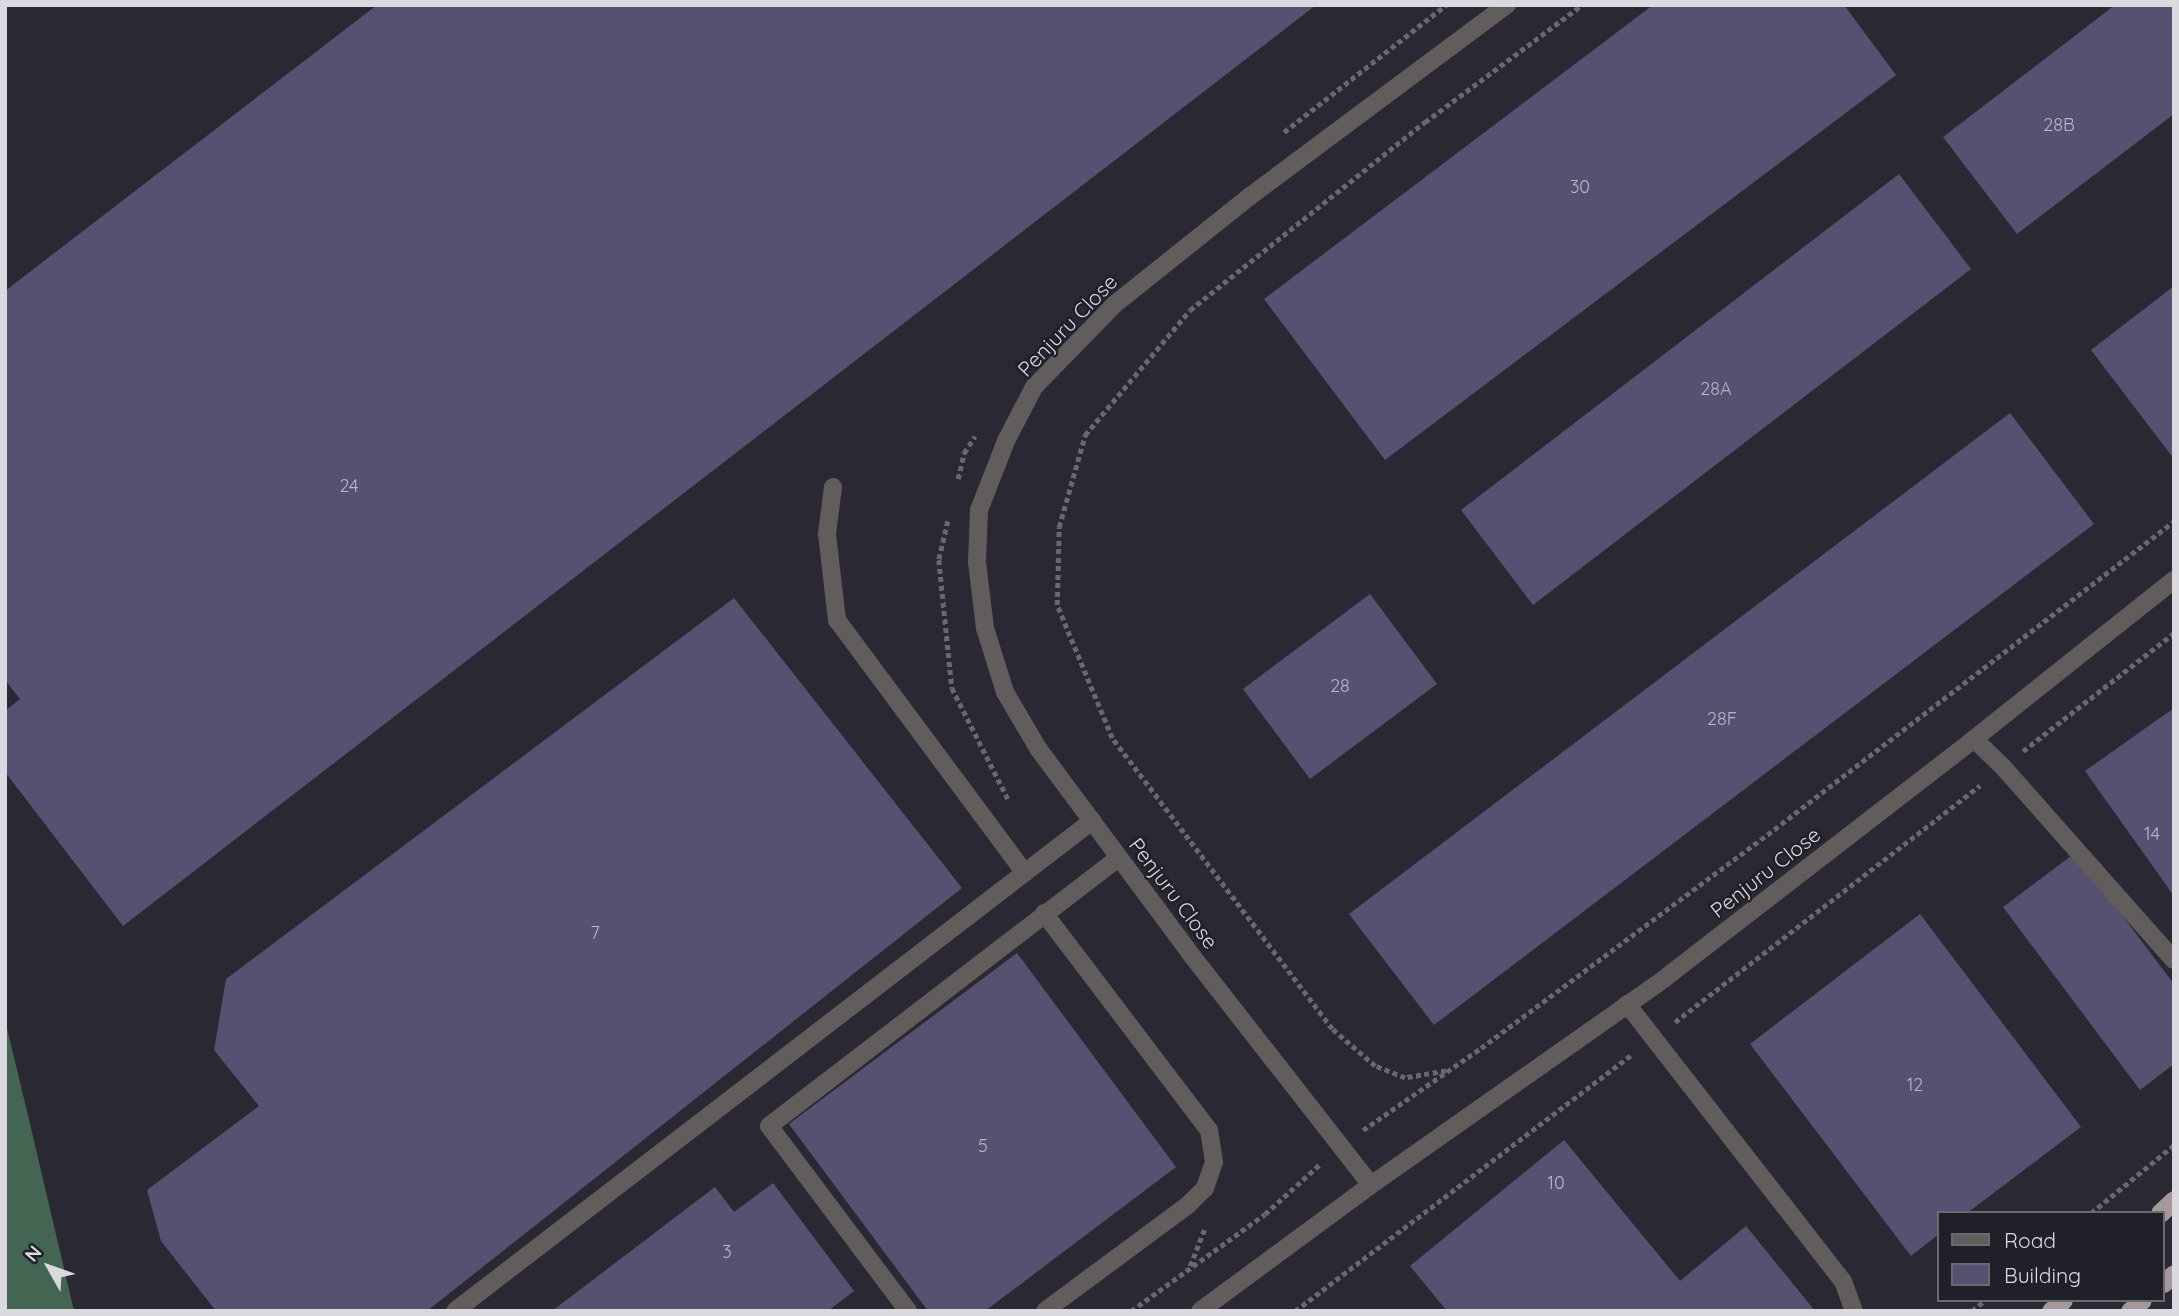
<!DOCTYPE html>
<html>
<head>
<meta charset="utf-8">
<style>
	body { margin:0 }
	#map { position:relative; width:2179px; height:1316px; overflow:hidden; background:#2a2933; font-family:Quicksand,sans-serif }
	div>[style] { position:absolute }
	.forest>* { inset:0; background:#436551 }
	.building>* { inset:0; background:#565171 }
	.path>* { height:4.5px; margin-top:-2.25px; transform-origin:0; background:repeating-linear-gradient(90deg,#696871 0 5px,transparent 0 8.5px) }
	.service>* { height:18px; margin:-9px; padding:0 9px; transform-origin:9px; border-radius:9px; background:#625d5d }
	.minor>* { height:18px; margin:-9px; padding:0 9px; transform-origin:9px; border-radius:9px; background:#625d5d }
	.trunk>* { height:19px; margin:-9.5px; padding:0 9.5px; transform-origin:9.5px; border-radius:9.5px; background:#a49898 }
	span { translate:-50% -50%; white-space:nowrap; text-align:center; line-height:1.15; -webkit-text-stroke:5px #202029; paint-order:stroke }
	.number-label { font-size:18px; color:#b8b7c4 }
	.number-label span { -webkit-text-stroke-width:0 }
	.street-label { font-size:21px; color:#d9d9df }
	.frame { position:absolute; inset:0; border:7px solid #d9d9df; pointer-events:none }
	.legend { position:absolute; left:1937px; top:1211px; width:228px; height:91px; box-sizing:border-box; background:#202029; border:2px solid #6a6a72; margin:0; padding:9px 12px; list-style:none; font-size:21px; color:#d9d9df }
	.legend li { display:flex; align-items:center; gap:14px; height:35px }
	.legend b { width:35px; border:2px solid #6a6a72 }
	.north { position:absolute; left:14px; top:1232px; width:70px; height:70px; -webkit-text-stroke:5px #202029; paint-order:stroke; rotate:310deg; font-size:19px; font-weight:700; line-height:28px; text-align:center; color:#d9d9df }
	.north::after { content:''; display:block; margin:auto; width:24px; height:32px; background:#d9d9df; clip-path:polygon(50% 0,100% 100%,50% 72%,0 100%) }
</style>
</head>
<body>
<div id="map">
	<div class="forest">
		<i style="clip-path:polygon(5px 1020px,26px 1107px,74px 1311px,5px 1311px)"></i>
	</div>
	<div class="building">
		<i style="clip-path:polygon(377px 5px,1316px 5px,123px 926px,5px 772px,5px 711px,20px 699px,5px 680px,5px 291px)"></i>
		<i style="clip-path:polygon(1653px 5px,1844px 5px,1896px 75px,1385px 460px,1264px 299px)"></i>
		<i style="clip-path:polygon(2115px 5px,2174px 5px,2174px 114px,2017px 234px,1943px 137px)"></i>
		<i style="clip-path:polygon(1899px 174px,1971px 269px,1533px 605px,1461px 510px)"></i>
		<i style="clip-path:polygon(2174px 286px,2174px 459px,2091px 350px)"></i>
		<i style="clip-path:polygon(2010px 413px,2094px 524px,1434px 1025px,1349px 914px)"></i>
		<i style="clip-path:polygon(1370px 594px,1437px 684px,1310px 779px,1243px 689px)"></i>
		<i style="clip-path:polygon(734px 598px,962px 888px,427px 1311px,216px 1311px,161px 1241px,147px 1190px,259px 1106px,214px 1050px,226px 979px)"></i>
		<i style="clip-path:polygon(2174px 708px,2174px 896px,2085px 771px)"></i>
		<i style="clip-path:polygon(2075px 853px,2174px 984px,2174px 1064px,2140px 1090px,2003px 907px)"></i>
		<i style="clip-path:polygon(1920px 914px,2081px 1127px,1967px 1213px,1939px 1213px,1939px 1234px,1911px 1256px,1750px 1044px)"></i>
		<i style="clip-path:polygon(1017px 953px,1176px 1167px,985px 1311px,928px 1311px,789px 1124px)"></i>
		<i style="clip-path:polygon(1564px 1140px,1680px 1281px,1746px 1226px,1815px 1311px,1447px 1311px,1410px 1266px)"></i>
		<i style="clip-path:polygon(773px 1183px,854px 1291px,828px 1311px,552px 1311px,715px 1187px,734px 1212px)"></i>
	</div>
	<div class="path">
		<i style="left:1284px;top:132px;width:206px;rotate:-38.1deg"></i>
		<i style="left:958px;top:479px;width:27px;rotate:-77deg"></i>
		<i style="left:964px;top:453px;width:20px;rotate:-57deg"></i>
		<i style="left:948px;top:521px;width:40px;rotate:103deg"></i>
		<i style="left:939px;top:560px;width:129px;rotate:84.2deg"></i>
		<i style="left:952px;top:688px;width:124px;rotate:63.2deg"></i>
		<i style="left:2023px;top:751px;width:192px;rotate:-38deg"></i>
		<i style="left:1675px;top:1022px;width:386px;rotate:-37.8deg"></i>
		<i style="left:1446px;top:1071px;width:42px;rotate:170.3deg"></i>
		<i style="left:1405px;top:1078px;width:32px;rotate:-158deg"></i>
		<i style="left:1375px;top:1066px;width:57px;rotate:-139.3deg"></i>
		<i style="left:1332px;top:1029px;width:365px;rotate:-127.1deg"></i>
		<i style="left:1112px;top:738px;width:144px;rotate:-112.5deg"></i>
		<i style="left:1057px;top:605px;width:78px;rotate:-88.5deg"></i>
		<i style="left:1059px;top:527px;width:96px;rotate:-74.2deg"></i>
		<i style="left:1085px;top:435px;width:163px;rotate:-50deg"></i>
		<i style="left:1190px;top:310px;width:301px;rotate:-38.7deg"></i>
		<i style="left:1425px;top:122px;width:196px;rotate:-36.7deg"></i>
		<i style="left:1363px;top:1130px;width:144px;rotate:-34.8deg"></i>
		<i style="left:1481px;top:1048px;width:374px;rotate:-36.7deg"></i>
		<i style="left:1781px;top:824px;width:496px;rotate:-37.6deg"></i>
		<i style="left:2091px;top:1213px;width:107px;rotate:-39.3deg"></i>
		<i style="left:1190px;top:1266px;width:41px;rotate:-68.5deg"></i>
		<i style="left:1131px;top:1311px;width:165px;rotate:-35.9deg"></i>
		<i style="left:1265px;top:1214px;width:76px;rotate:-42.3deg"></i>
		<i style="left:1295px;top:1311px;width:422px;rotate:-37.3deg"></i>
		<i style="left:1972px;top:1311px;width:17px;rotate:-40deg"></i>
	</div>
	<div class="service">
		<i style="left:833px;top:487px;width:47px;rotate:97.3deg"></i>
		<i style="left:827px;top:534px;width:87px;rotate:83.4deg"></i>
		<i style="left:837px;top:620px;width:315px;rotate:53.4deg"></i>
		<i style="left:1974px;top:739px;width:40px;rotate:44deg"></i>
		<i style="left:2003px;top:767px;width:258px;rotate:48.5deg"></i>
		<i style="left:1044px;top:913px;width:273px;rotate:52.8deg"></i>
		<i style="left:1209px;top:1130px;width:32px;rotate:81deg"></i>
		<i style="left:1214px;top:1162px;width:28px;rotate:109deg"></i>
		<i style="left:1205px;top:1188px;width:24px;rotate:135deg"></i>
		<i style="left:1188px;top:1205px;width:178px;rotate:143.5deg"></i>
		<i style="left:1627px;top:1004px;width:351px;rotate:52.1deg"></i>
		<i style="left:1843px;top:1281px;width:32px;rotate:70deg"></i>
		<i style="left:455px;top:1311px;width:804px;rotate:-37.57deg"></i>
		<i style="left:908px;top:1311px;width:231px;rotate:-126.9deg"></i>
		<i style="left:769px;top:1126px;width:441px;rotate:-37.5deg"></i>
	</div>
	<div class="minor">
		<i style="left:1371px;top:1185px;width:294px;rotate:-128deg"></i>
		<i style="left:1190px;top:953px;width:253px;rotate:-126.6deg"></i>
		<i style="left:1039px;top:750px;width:67px;rotate:-120.4deg"></i>
		<i style="left:1005px;top:692px;width:67px;rotate:-107.4deg"></i>
		<i style="left:985px;top:628px;width:66px;rotate:-96.9deg"></i>
		<i style="left:977px;top:562px;width:52px;rotate:-87.8deg"></i>
		<i style="left:979px;top:510px;width:74px;rotate:-68.6deg"></i>
		<i style="left:1006px;top:441px;width:61px;rotate:-62.6deg"></i>
		<i style="left:1034px;top:387px;width:116px;rotate:-45.7deg"></i>
		<i style="left:1115px;top:304px;width:171px;rotate:-38.6deg"></i>
		<i style="left:1249px;top:197px;width:322px;rotate:-36.7deg"></i>
		<i style="left:1200px;top:1311px;width:212px;rotate:-36.4deg"></i>
		<i style="left:1371px;top:1185px;width:360px;rotate:-35.1deg"></i>
		<i style="left:1665px;top:978px;width:391px;rotate:-37.7deg"></i>
		<i style="left:1974px;top:739px;width:256px;rotate:-38.5deg"></i>
	</div>
	<div class="trunk">
		<i style="left:2160px;top:1213px;width:19px;rotate:-43deg"></i>
		<i style="left:2163px;top:1283px;width:14px;rotate:-39deg"></i>
		<i style="left:2051px;top:1311px;width:16px;rotate:-43deg"></i>
		<i style="left:2130px;top:1311px;width:16px;rotate:-43deg"></i>
	</div>
	<div class="number-label">
		<span style="left:2059px;top:125px">28B</span>
		<span style="left:1580px;top:187px">30</span>
		<span style="left:1716px;top:389px">28A</span>
		<span style="left:349px;top:486px">24</span>
		<span style="left:1340px;top:686px">28</span>
		<span style="left:1722px;top:719px">28F</span>
		<span style="left:2152px;top:834px">14</span>
		<span style="left:595px;top:933px">7</span>
		<span style="left:1915px;top:1085px">12</span>
		<span style="left:983px;top:1146px">5</span>
		<span style="left:1556px;top:1183px">10</span>
		<span style="left:727px;top:1252px">3</span>
	</div>
	<div class="street-label">
		<span style="left:1067px;top:325px;rotate:-46deg">Penjuru Close</span>
		<span style="left:1765px;top:872px;rotate:-38deg">Penjuru Close</span>
		<span style="left:1174px;top:893px;rotate:53deg">Penjuru Close</span>
	</div>
	<div class="frame"></div>
	<ul class="legend">
	<li><b style="height:9px;background:#625d5d"></b>Road</li>
	<li><b style="height:19px;background:#565171"></b>Building</li>
	</ul>
	<div class="north">N</div>
</div>
</body>
</html>
